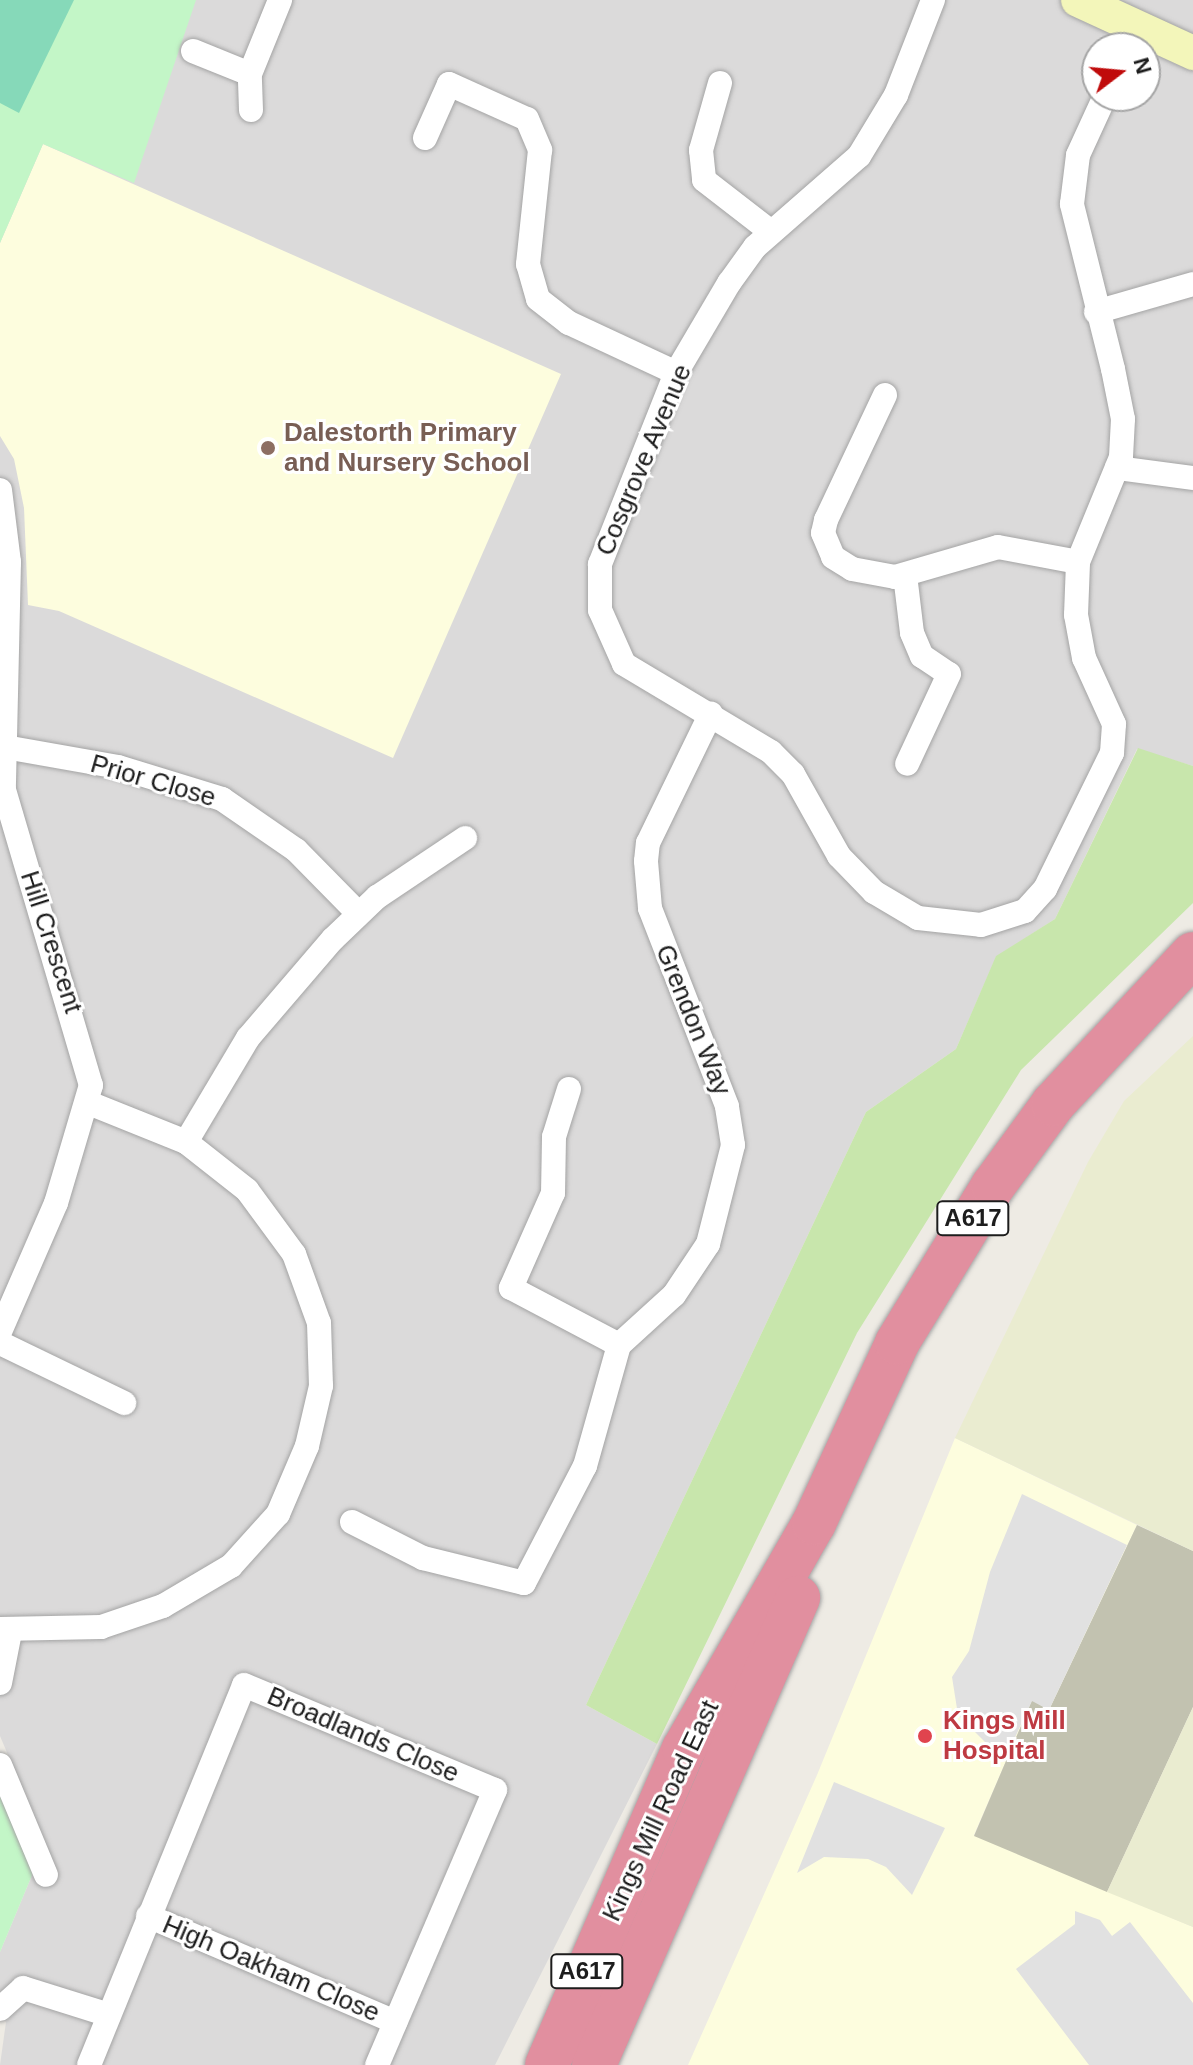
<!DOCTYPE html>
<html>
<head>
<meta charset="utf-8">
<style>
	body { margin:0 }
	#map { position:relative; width:1193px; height:2065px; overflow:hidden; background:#eeebe4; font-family:Helvetica,sans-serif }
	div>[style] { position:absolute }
	.residential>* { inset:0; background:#dbdada }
	.education>* { inset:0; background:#fdfdde }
	.construction>* { inset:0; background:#c2c2b0 }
	.farmland>* { inset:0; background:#eaecd0 }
	.grass>* { inset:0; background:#c8e6ac }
	.park>* { inset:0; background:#c3f6c7 }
	.pitch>* { inset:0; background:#86d9b9 }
	.parking>* { inset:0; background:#e1e1e1 }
	.roads { filter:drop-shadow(0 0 2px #a4a4a4) drop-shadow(0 0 2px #a4a4a4) }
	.street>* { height:24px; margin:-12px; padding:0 12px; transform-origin:12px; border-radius:12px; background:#fff }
	.secondary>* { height:34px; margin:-17px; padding:0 17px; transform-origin:17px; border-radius:17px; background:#f3f6ba }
	.highway>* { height:44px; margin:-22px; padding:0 22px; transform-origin:22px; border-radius:22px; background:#e18f9f }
	.dots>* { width:22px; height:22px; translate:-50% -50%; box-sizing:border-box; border:4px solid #fff; border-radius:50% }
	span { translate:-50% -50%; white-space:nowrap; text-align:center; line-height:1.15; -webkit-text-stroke:6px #fff; paint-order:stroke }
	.shield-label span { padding:2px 6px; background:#fff; border:2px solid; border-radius:6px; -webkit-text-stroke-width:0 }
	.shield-label { font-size:24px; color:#1d1d1d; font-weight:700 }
	.education-label { font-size:26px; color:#785e54; font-weight:700 }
	.left { translate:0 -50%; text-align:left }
	.street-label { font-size:26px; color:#1d1d1d }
	.health-label { font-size:26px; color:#be3a42; font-weight:700 }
	.north { position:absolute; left:1081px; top:32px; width:80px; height:80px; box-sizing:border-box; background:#fff; border:2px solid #a5a5a5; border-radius:50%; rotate:74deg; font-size:22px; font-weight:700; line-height:32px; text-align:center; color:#1d1d1d }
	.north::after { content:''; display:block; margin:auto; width:28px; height:36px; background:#c00b0b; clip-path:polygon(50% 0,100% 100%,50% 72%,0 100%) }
</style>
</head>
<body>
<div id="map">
	<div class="residential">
		<i style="clip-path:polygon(evenodd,0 0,1193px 0,1193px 766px,1137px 749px,1055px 919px,996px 957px,956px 1049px,866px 1112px,586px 1705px,657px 1744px,495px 2065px,0 2065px,6px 2022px,0 2015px,0 1952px,35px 1868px,51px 1857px,0 1736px,0 0,1097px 48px,1145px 48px,1145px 96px,1097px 96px,1097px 48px)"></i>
	</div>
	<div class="education">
		<i style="clip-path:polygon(43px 144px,561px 374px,393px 758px,59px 611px,28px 605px,24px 508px,14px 459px,0 436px,0 243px)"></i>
		<i style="clip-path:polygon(955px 1438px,1137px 1525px,1049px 1710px,1032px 1701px,974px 1835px,1193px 1927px,1193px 2065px,688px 2065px,817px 1775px)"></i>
	</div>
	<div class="construction">
		<i style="clip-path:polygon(1137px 1525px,1193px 1551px,1193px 1707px,1107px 1892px,974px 1836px,1032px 1700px,1049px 1710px)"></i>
	</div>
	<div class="farmland">
		<i style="clip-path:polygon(1193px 1036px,1193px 1551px,955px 1438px,1088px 1162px,1124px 1101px)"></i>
		<i style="clip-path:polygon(1193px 1707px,1193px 1927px,1107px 1892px)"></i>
	</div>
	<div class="grass">
		<i style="clip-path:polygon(1138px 748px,1193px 766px,1193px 903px,1021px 1070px,857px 1333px,657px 1744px,586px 1705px,866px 1112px,956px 1049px,996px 956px,1055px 919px)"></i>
	</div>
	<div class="park">
		<i style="clip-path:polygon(0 0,196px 0,134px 183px,43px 144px,0 243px)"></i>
		<i style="clip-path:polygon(0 1786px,35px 1868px,0 1952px)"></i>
	</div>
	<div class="pitch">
		<i style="clip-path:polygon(0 0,74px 0,19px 113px,0 103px)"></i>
	</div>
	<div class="parking">
		<i style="clip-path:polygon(1022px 1494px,1127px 1545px,1049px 1710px,1032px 1701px,1004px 1761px,958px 1715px,952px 1677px,969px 1651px,990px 1572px)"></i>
		<i style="clip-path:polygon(834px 1782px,945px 1828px,912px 1895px,886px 1867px,868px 1859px,824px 1857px,797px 1873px)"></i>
		<i style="clip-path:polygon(1075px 1911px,1100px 1920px,1112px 1936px,1130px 1922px,1193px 2003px,1193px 2065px,1089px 2065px,1016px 1969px,1075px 1924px)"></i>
	</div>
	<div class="roads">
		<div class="street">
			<i style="left:933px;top:0;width:102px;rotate:111.3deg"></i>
			<i style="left:896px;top:95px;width:71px;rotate:121.2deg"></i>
			<i style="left:859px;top:156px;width:138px;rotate:138.8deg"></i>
			<i style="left:755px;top:247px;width:44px;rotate:125.8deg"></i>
			<i style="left:729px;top:283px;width:104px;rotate:120.5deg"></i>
			<i style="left:676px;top:373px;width:206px;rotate:111.7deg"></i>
			<i style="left:600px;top:564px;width:46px;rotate:90deg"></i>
			<i style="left:600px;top:610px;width:59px;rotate:66deg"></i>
			<i style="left:624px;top:664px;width:171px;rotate:30.9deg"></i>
			<i style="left:771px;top:752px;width:31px;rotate:45deg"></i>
			<i style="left:793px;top:774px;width:94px;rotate:60.7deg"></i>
			<i style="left:839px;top:856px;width:50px;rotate:45.8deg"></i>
			<i style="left:874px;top:892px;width:51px;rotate:30.6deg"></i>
			<i style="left:918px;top:918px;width:63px;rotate:6.3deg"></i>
			<i style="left:981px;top:925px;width:46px;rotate:-17.7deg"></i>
			<i style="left:1025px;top:911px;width:30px;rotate:-48deg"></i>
			<i style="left:1045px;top:889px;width:152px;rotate:-63.8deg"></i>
			<i style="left:1112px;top:753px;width:29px;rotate:-86deg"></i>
			<i style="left:1114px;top:724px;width:72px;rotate:-114.4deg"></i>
			<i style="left:1084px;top:658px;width:44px;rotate:-100.5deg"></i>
			<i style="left:1076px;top:615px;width:53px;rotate:-87.8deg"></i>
			<i style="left:1078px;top:562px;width:113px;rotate:-67.7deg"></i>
			<i style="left:1121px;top:457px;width:38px;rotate:-87deg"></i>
			<i style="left:1123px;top:419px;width:51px;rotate:-101.3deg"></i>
			<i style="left:1113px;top:369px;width:170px;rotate:-104deg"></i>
			<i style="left:1072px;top:204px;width:49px;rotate:-83deg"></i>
			<i style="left:1078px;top:155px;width:65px;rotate:-65.4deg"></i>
			<i style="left:193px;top:51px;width:61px;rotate:22deg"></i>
			<i style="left:720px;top:83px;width:70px;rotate:105.8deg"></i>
			<i style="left:701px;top:150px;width:30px;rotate:84deg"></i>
			<i style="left:704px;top:180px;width:85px;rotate:37.8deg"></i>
			<i style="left:251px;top:110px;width:36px;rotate:-92deg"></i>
			<i style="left:250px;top:74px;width:80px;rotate:-67.9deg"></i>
			<i style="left:425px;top:138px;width:59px;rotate:-66deg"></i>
			<i style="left:449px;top:84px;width:85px;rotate:24.2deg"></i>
			<i style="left:527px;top:119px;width:34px;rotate:67deg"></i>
			<i style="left:540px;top:150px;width:115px;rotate:96deg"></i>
			<i style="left:528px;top:264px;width:36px;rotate:74deg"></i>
			<i style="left:538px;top:299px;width:39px;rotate:38deg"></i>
			<i style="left:569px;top:323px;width:118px;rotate:25deg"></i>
			<i style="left:1096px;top:312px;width:101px;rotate:-16.1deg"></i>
			<i style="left:885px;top:395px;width:138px;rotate:115.3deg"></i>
			<i style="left:826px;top:520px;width:13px;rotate:103deg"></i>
			<i style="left:823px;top:533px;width:26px;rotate:67deg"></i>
			<i style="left:833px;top:557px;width:22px;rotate:32deg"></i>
			<i style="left:852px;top:569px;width:44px;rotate:10.5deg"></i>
			<i style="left:895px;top:577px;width:107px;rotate:-16.2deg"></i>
			<i style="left:998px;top:547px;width:81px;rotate:10.6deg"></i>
			<i style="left:1117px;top:468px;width:77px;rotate:7.5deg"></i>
			<i style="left:0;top:490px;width:73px;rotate:82.9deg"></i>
			<i style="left:9px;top:562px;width:228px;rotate:91.3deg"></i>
			<i style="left:4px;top:790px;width:308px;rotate:73.6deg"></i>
			<i style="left:91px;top:1085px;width:123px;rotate:106.5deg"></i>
			<i style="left:56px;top:1203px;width:141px;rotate:113.5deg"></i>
			<i style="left:905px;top:575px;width:58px;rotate:83.1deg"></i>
			<i style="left:912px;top:633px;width:25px;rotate:67deg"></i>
			<i style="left:922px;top:656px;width:32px;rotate:34deg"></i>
			<i style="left:949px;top:674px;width:99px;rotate:115deg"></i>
			<i style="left:5px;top:747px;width:115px;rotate:10deg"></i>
			<i style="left:118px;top:767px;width:109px;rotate:17.1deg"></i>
			<i style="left:222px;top:799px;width:90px;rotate:34.6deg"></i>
			<i style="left:296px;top:850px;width:88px;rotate:45.5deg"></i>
			<i style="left:569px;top:1089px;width:50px;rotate:107.4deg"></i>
			<i style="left:554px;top:1137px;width:56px;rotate:91deg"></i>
			<i style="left:553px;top:1193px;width:104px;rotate:113.9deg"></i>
			<i style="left:511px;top:1288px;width:122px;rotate:27.8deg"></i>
			<i style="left:186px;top:1142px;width:121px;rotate:-59.2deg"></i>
			<i style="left:248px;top:1038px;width:130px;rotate:-49.4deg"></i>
			<i style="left:333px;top:939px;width:61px;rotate:-43.7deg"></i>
			<i style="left:377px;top:897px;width:106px;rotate:-33.8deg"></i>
			<i style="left:0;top:1343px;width:138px;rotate:25.8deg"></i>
			<i style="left:352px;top:1522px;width:80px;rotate:26.9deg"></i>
			<i style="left:423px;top:1558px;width:104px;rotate:13.9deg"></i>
			<i style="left:524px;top:1583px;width:132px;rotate:-62.5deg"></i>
			<i style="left:585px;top:1466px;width:126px;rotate:-74.3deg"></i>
			<i style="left:619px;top:1345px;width:74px;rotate:-42.3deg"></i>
			<i style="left:674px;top:1295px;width:61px;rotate:-56.3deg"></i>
			<i style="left:708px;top:1244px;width:102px;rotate:-75.8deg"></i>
			<i style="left:733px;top:1145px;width:39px;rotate:-99deg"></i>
			<i style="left:727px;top:1106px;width:212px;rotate:-111.3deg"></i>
			<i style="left:650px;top:908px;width:47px;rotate:-94.9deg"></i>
			<i style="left:646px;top:861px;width:18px;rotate:-84deg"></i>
			<i style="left:648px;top:843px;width:144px;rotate:-64.1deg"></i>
			<i style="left:0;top:1629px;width:101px;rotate:-1.1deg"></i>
			<i style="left:101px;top:1627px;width:65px;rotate:-18.7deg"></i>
			<i style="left:163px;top:1606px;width:79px;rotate:-30.5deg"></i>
			<i style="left:231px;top:1566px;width:70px;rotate:-47.9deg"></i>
			<i style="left:278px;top:1514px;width:74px;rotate:-66.9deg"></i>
			<i style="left:307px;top:1446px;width:62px;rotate:-76.9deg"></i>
			<i style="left:321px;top:1386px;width:63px;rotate:-91.8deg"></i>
			<i style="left:319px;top:1323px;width:73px;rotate:-109.9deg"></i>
			<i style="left:294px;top:1254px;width:79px;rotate:-126.3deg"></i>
			<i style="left:247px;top:1190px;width:78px;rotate:-141.8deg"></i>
			<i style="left:186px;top:1142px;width:105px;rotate:-158.1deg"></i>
			<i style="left:0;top:1683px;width:52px;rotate:-78.9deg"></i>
			<i style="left:0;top:1765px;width:119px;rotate:67.3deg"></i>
			<i style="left:148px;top:1916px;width:269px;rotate:23.2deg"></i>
			<i style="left:0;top:2009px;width:31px;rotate:-42deg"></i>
			<i style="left:23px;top:1988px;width:90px;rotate:17.4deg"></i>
			<i style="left:89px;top:2065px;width:410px;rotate:-67.8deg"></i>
			<i style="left:244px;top:1685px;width:272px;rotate:22.7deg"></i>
			<i style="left:495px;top:1790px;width:299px;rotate:113.2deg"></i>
		</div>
		<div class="secondary">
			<i style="left:1078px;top:0;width:127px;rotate:24.7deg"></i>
		</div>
		<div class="highway">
			<i style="left:547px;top:2065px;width:344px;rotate:-66.6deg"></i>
			<i style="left:684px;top:1749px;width:261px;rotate:-60.1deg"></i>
			<i style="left:814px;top:1523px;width:198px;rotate:-65.2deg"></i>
			<i style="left:897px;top:1343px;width:184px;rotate:-58.6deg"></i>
			<i style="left:993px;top:1186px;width:102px;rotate:-53.8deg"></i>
			<i style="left:1053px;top:1104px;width:205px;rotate:-47deg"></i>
			<i style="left:594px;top:2065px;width:510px;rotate:-66.4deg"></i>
		</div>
	</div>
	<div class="dots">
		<i style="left:268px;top:448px;background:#8d6e63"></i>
		<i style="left:925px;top:1736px;background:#e0444e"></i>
	</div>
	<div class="shield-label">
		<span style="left:973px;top:1218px">A617</span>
		<span style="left:587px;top:1971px">A617</span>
	</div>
	<div class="education-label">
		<span class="left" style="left:284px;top:448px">Dalestorth Primary<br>and Nursery School</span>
	</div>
	<div class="street-label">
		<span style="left:644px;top:460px;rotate:-67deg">Cosgrove Avenue</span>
		<span style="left:153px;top:781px;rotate:16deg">Prior Close</span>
		<span style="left:51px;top:942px;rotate:72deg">Hill Crescent</span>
		<span style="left:693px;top:1020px;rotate:68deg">Grendon Way</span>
		<span style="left:363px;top:1735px;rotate:23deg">Broadlands Close</span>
		<span style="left:661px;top:1811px;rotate:-65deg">Kings Mill Road East</span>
		<span style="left:271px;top:1969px;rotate:23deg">High Oakham Close</span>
	</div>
	<div class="health-label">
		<span class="left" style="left:943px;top:1736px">Kings Mill<br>Hospital</span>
	</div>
	<div class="north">N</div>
</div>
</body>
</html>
